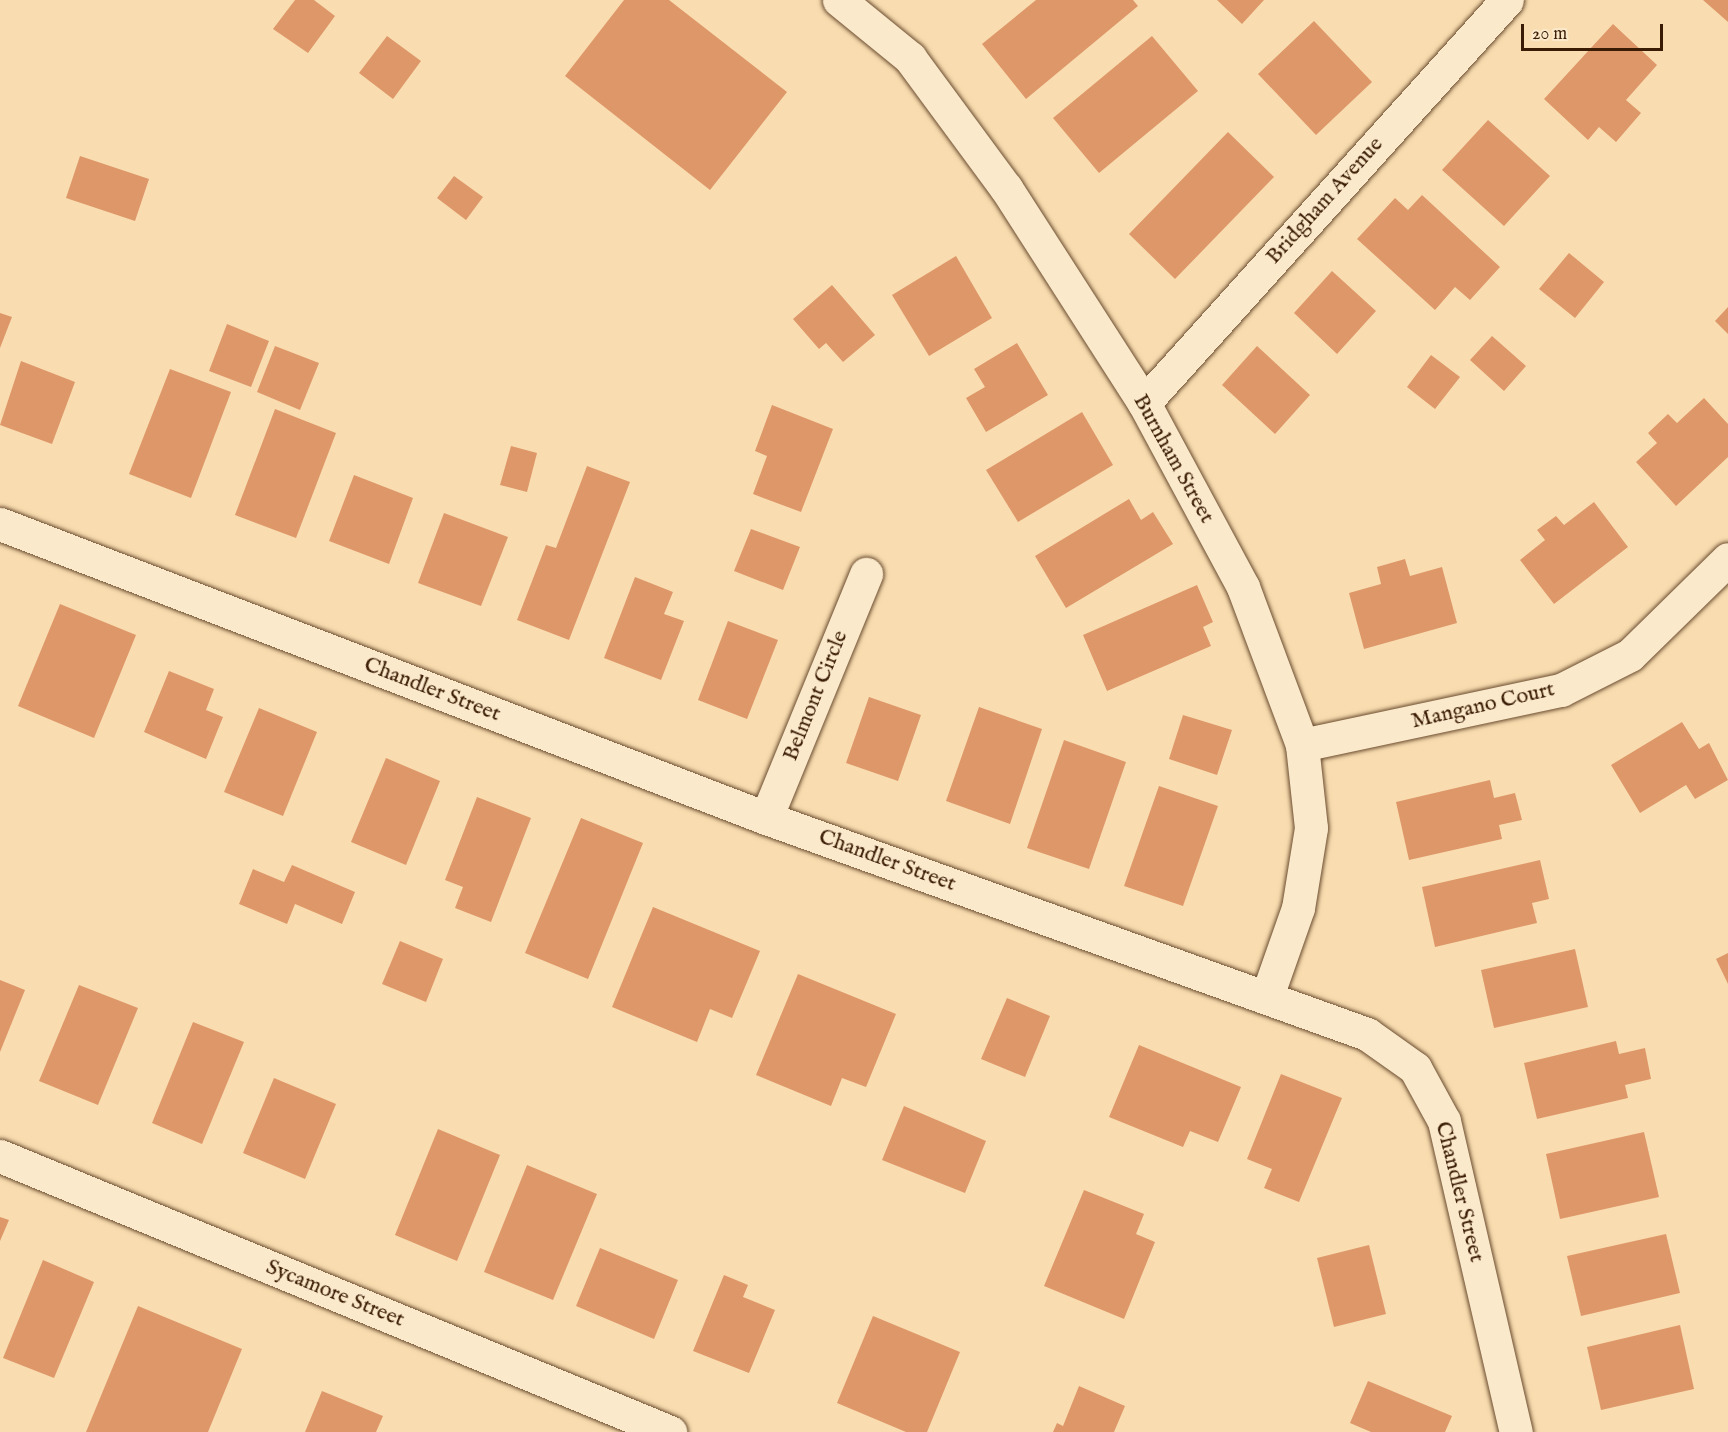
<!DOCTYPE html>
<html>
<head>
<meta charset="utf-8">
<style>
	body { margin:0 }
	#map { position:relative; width:1728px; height:1432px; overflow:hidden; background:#f9ddb0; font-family:"IM FELL English",serif }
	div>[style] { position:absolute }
	.building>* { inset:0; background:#de9769 }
	.roads { filter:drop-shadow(0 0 2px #6a4c2f) drop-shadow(0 0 2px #6a4c2f) }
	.minor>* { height:33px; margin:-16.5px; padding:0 16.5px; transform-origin:16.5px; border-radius:16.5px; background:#fbe9cc }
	span { translate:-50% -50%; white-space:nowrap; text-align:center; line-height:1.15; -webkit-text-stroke:4.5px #fbe9cc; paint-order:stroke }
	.street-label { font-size:22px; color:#3a1c04 }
	.scale { position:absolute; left:1521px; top:24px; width:142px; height:27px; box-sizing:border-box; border:3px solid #3a1c04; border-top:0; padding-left:8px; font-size:18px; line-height:21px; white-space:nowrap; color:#3a1c04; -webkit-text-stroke:4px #fbe9cc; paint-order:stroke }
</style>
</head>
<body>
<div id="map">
	<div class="building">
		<i style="clip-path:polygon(295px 0,314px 0,335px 16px,308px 53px,273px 29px)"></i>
		<i style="clip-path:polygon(624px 0,669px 0,787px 92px,710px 190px,565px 76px)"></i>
		<i style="clip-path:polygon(1036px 0,1133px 0,1138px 6px,1026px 99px,982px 44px)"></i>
		<i style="clip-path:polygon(1217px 0,1264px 0,1242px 24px)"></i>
		<i style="clip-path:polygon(1703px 0,1728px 0,1728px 22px)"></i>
		<i style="clip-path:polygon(1314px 21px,1372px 82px,1316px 135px,1258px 74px)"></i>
		<i style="clip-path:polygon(1613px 24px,1657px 65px,1626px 100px,1641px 113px,1616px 142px,1599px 127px,1588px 140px,1544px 99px)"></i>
		<i style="clip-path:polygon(387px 36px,421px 61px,393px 99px,359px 73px)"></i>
		<i style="clip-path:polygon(1152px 36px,1198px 91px,1099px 173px,1053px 118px)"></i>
		<i style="clip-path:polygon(1488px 120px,1550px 176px,1504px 226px,1442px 170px)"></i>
		<i style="clip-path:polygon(1228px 132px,1274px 177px,1175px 279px,1129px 234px)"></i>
		<i style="clip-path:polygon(80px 156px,149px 179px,135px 221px,66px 198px)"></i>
		<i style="clip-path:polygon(454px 176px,483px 197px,466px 220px,437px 198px)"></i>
		<i style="clip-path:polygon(1422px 195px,1500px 267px,1470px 300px,1455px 287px,1435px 310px,1357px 239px,1395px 198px,1408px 210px)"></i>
		<i style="clip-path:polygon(1569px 253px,1604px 282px,1575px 318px,1539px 289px)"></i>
		<i style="clip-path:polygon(956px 256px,992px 318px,929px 356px,892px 295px)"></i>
		<i style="clip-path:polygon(1332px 271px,1376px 311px,1337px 354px,1294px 313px)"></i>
		<i style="clip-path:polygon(832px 285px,875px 335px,843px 362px,826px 343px,819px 349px,793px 319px)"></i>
		<i style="clip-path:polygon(1728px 307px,1728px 334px,1715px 321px)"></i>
		<i style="clip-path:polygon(0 313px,12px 317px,0 348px)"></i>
		<i style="clip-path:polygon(227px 324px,269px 341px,251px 387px,209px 371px)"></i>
		<i style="clip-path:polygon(1492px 336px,1526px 366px,1504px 391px,1470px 360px)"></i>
		<i style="clip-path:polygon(1017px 343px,1048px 395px,986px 432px,966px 398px,985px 387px,974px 369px)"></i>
		<i style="clip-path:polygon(275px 346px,319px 363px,300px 410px,257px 392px)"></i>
		<i style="clip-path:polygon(1257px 346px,1310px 395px,1275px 434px,1222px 385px)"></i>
		<i style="clip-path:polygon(1431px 355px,1460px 377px,1435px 409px,1407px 387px)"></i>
		<i style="clip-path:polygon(21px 361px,75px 382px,52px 444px,0 425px)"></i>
		<i style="clip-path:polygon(170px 369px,231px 392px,191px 498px,129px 474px)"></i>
		<i style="clip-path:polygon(1704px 398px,1728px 424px,1728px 457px,1676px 506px,1636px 462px,1657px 443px,1648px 433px,1668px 414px,1677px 423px)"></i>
		<i style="clip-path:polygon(772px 405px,833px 429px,801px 512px,753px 494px,767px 456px,755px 451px)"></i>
		<i style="clip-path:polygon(275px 409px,336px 433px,296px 538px,235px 515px)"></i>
		<i style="clip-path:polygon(1082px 412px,1113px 465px,1018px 522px,986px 470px)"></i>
		<i style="clip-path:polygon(511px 446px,537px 453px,527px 492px,500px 485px)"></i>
		<i style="clip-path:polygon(587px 466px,630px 482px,569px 640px,517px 620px,546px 545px,556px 548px)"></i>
		<i style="clip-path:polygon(354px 475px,413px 498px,389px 564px,329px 541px)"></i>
		<i style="clip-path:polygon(1129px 499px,1141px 520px,1153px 512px,1173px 544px,1066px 608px,1035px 556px)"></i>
		<i style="clip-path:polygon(1594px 502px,1628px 547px,1554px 604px,1520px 560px,1545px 540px,1537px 530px,1556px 516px,1564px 525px)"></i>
		<i style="clip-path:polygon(444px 513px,508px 537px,481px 606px,418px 583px)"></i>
		<i style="clip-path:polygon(751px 529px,800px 547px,783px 590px,734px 571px)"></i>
		<i style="clip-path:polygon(1405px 559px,1410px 576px,1442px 567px,1457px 623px,1364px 649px,1349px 593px,1381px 584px,1377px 567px)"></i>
		<i style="clip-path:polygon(635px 577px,673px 592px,664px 614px,684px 621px,661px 680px,604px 658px)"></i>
		<i style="clip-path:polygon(1197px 585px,1213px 622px,1203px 627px,1211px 646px,1107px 691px,1083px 635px)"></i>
		<i style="clip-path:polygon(60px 604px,136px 635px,94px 738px,18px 706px)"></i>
		<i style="clip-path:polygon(728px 621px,778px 640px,747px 719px,698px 700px)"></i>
		<i style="clip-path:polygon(169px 671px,214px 689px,206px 710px,223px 717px,206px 759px,144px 732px)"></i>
		<i style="clip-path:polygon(869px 697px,921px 715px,898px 781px,846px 763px)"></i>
		<i style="clip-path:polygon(979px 707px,1042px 729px,1010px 824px,946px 801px)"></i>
		<i style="clip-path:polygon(259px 708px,317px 732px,283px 816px,224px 792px)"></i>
		<i style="clip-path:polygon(1183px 715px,1232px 730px,1217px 775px,1169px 759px)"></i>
		<i style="clip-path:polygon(1682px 722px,1699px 749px,1709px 743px,1728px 780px,1695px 799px,1686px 785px,1640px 813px,1611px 765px)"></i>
		<i style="clip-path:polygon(1064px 740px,1126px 762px,1089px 869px,1027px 848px)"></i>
		<i style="clip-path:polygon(386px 758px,440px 781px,406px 865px,351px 842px)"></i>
		<i style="clip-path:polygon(1490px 780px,1494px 798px,1515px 793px,1522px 820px,1499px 825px,1502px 839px,1409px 860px,1396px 802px)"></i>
		<i style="clip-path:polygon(1159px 786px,1218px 806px,1183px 906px,1124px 886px)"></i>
		<i style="clip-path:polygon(477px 797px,531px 818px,491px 922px,455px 908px,463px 887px,445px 880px)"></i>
		<i style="clip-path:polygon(581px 818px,643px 843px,588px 979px,525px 953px)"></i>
		<i style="clip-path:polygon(1540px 860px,1549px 899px,1532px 903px,1537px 923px,1435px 947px,1422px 887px)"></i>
		<i style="clip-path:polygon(292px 865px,355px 892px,342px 924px,295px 904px,287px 924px,239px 904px,253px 869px,284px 882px)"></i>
		<i style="clip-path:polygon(653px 907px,760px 951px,732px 1018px,710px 1009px,697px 1042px,612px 1007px)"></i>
		<i style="clip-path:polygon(400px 941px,443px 959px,426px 1002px,382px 984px)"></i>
		<i style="clip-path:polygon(1575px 949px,1588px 1007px,1494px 1028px,1481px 970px)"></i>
		<i style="clip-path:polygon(1728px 953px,1728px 984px,1716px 959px)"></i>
		<i style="clip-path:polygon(798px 974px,896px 1014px,866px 1087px,842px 1078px,831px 1106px,756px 1075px)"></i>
		<i style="clip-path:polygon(0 980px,25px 990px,0 1052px)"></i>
		<i style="clip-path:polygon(79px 985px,138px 1008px,98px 1105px,39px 1081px)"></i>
		<i style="clip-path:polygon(1007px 998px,1050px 1016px,1025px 1077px,981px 1059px)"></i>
		<i style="clip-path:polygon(193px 1022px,244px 1042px,202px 1144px,152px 1123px)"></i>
		<i style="clip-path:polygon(1616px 1041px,1619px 1054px,1645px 1048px,1651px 1079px,1625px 1085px,1628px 1098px,1537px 1119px,1524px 1063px)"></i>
		<i style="clip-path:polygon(1139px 1045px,1241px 1087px,1218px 1142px,1190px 1131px,1183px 1147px,1109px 1117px)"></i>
		<i style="clip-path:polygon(1281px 1074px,1342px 1098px,1299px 1202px,1264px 1188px,1272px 1169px,1247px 1159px)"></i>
		<i style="clip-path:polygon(274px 1078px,336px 1104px,305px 1179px,243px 1153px)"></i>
		<i style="clip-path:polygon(904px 1106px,986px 1141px,965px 1193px,882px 1160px)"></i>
		<i style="clip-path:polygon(438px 1129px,500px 1155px,457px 1261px,395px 1235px)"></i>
		<i style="clip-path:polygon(1644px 1132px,1659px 1197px,1560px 1219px,1546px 1154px)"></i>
		<i style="clip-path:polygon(527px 1165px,597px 1194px,553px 1300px,484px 1272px)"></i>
		<i style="clip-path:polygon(1084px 1190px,1144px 1214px,1136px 1234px,1155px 1242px,1124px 1319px,1044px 1286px)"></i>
		<i style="clip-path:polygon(0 1217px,9px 1220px,0 1241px)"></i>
		<i style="clip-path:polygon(1666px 1234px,1680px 1293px,1581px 1316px,1567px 1256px)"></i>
		<i style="clip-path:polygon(1369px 1245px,1386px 1314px,1334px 1327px,1317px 1258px)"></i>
		<i style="clip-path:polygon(600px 1248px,678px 1280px,654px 1339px,576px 1306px)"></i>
		<i style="clip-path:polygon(43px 1260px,94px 1282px,54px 1378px,3px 1358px)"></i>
		<i style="clip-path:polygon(724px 1275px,748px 1285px,743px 1297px,775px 1310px,749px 1373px,693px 1351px)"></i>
		<i style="clip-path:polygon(138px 1306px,242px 1349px,208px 1432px,86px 1432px)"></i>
		<i style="clip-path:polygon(873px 1316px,960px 1352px,927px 1432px,906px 1432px,837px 1403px)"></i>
		<i style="clip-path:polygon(1680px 1325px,1694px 1389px,1601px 1410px,1587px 1347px)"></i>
		<i style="clip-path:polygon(1368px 1381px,1452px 1416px,1445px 1432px,1371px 1432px,1350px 1423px)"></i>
		<i style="clip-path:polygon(1079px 1386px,1125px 1406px,1114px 1432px,1053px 1432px,1057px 1423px,1063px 1426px)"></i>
		<i style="clip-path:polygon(322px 1391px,383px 1416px,376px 1432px,305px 1432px)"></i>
	</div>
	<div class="roads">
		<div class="minor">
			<i style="left:839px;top:0;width:92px;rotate:39.2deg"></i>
			<i style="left:910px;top:58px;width:162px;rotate:53.6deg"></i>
			<i style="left:1006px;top:188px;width:255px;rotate:57.3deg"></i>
			<i style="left:1144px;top:403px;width:209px;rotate:61.7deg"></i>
			<i style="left:1243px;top:587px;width:169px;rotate:69.5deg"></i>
			<i style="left:1302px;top:745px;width:83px;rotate:83.8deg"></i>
			<i style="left:1311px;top:828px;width:81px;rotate:99.2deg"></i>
			<i style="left:1298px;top:908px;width:93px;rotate:109.4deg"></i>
			<i style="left:1144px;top:403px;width:542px;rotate:-47.99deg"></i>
			<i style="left:0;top:524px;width:820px;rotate:21deg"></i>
			<i style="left:766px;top:818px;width:639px;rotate:19.77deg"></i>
			<i style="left:1367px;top:1034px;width:59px;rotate:35.3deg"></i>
			<i style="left:1415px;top:1068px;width:60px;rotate:61.3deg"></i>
			<i style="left:1444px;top:1121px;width:319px;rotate:77deg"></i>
			<i style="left:1302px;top:745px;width:265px;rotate:-12deg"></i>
			<i style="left:1561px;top:690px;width:77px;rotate:-26.9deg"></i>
			<i style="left:1630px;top:655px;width:137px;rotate:-44.4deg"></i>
			<i style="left:766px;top:818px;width:264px;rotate:-67.7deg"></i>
			<i style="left:0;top:1156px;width:725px;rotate:22.39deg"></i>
		</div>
	</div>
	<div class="street-label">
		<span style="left:1325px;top:201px;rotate:-48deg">Bridgham Avenue</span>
		<span style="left:1173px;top:459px;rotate:61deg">Burnham Street</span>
		<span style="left:432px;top:690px;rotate:21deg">Chandler Street</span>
		<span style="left:816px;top:696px;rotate:-68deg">Belmont Circle</span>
		<span style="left:1483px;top:706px;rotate:-13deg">Mangano Court</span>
		<span style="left:887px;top:861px;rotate:20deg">Chandler Street</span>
		<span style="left:1459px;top:1192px;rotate:76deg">Chandler Street</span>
		<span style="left:335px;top:1294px;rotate:22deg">Sycamore Street</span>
	</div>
	<div class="scale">20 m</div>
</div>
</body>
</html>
